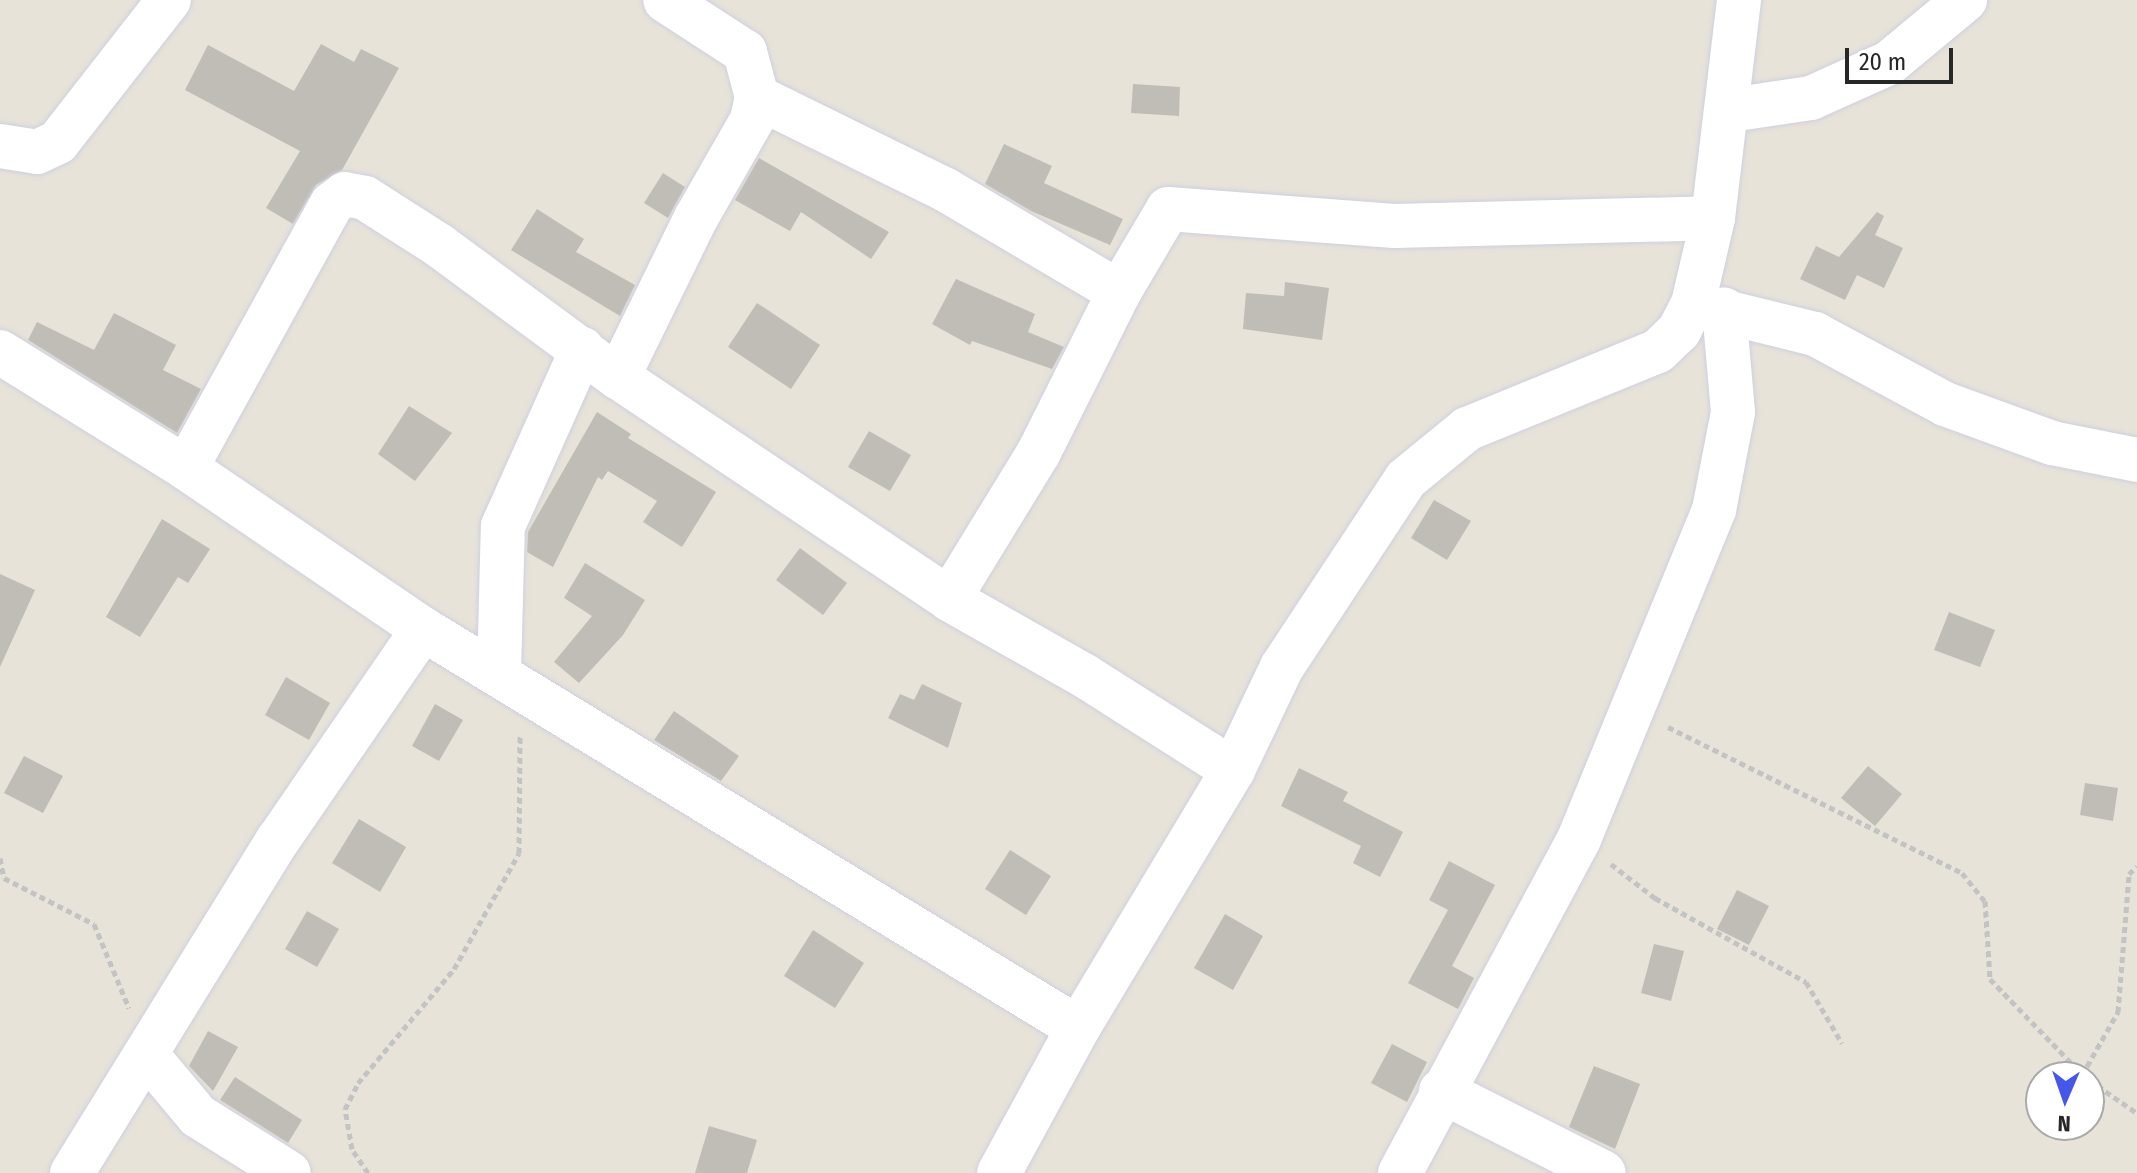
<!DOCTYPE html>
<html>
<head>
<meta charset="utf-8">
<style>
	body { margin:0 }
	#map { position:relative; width:2137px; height:1173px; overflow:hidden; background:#e8e3d9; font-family:"Fira Sans Condensed",sans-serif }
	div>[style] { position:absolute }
	.building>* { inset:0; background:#c0bcb6 }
	.path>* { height:5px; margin-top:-2.5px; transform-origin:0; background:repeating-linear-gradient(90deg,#c3c3c3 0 6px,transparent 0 10px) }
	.roads { filter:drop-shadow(0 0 2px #ced0df) drop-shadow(0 0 2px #ced0df) }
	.minor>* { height:44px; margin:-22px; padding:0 22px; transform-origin:22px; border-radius:22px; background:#fff }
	span { translate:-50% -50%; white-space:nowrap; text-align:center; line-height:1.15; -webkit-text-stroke:8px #fff; paint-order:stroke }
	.north { position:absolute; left:2025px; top:1061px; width:80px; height:80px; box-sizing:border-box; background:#fff; border:2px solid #a9a9a9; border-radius:50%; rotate:182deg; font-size:22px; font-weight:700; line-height:32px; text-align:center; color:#272727 }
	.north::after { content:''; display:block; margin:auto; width:28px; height:36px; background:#4457ea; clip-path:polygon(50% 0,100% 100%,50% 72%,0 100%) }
	.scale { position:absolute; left:1845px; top:48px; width:108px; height:36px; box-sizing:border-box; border:4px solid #272727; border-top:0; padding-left:10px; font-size:24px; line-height:28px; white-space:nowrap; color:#272727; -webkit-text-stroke:6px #fff; paint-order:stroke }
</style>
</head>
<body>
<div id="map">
	<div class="building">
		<i style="clip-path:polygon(321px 44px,354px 62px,361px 49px,399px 68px,342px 170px,316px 185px,293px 224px,266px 208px,300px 151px,185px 90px,208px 45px,294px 91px)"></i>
		<i style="clip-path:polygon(1133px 84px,1180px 87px,1179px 116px,1131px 113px)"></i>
		<i style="clip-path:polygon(1004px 144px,1052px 166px,1044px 183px,1123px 219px,1110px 245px,1031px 211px,985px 184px)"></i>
		<i style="clip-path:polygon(759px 158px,889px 232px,871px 259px,801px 212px,790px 231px,735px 200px)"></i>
		<i style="clip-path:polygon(663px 173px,685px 187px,668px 218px,644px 203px)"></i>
		<i style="clip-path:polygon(537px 209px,584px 239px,576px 252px,635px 285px,620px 316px,511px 250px)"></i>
		<i style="clip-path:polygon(1877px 212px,1884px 216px,1875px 235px,1903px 248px,1884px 288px,1857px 275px,1845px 300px,1800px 279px,1816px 246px,1839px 257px)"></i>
		<i style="clip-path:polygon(956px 279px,1035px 314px,1028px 332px,1064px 347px,1052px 369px,972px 341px,970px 345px,932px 324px)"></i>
		<i style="clip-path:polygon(1285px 282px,1329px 288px,1322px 340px,1243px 329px,1246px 293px,1284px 296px)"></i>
		<i style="clip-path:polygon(757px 303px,820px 345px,791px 389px,728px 347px)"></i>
		<i style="clip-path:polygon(114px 313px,176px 345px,163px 370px,201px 389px,177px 433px,28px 340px,37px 322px,94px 350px)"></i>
		<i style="clip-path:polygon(409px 406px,452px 433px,415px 481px,378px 454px)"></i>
		<i style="clip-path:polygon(597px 412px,631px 434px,628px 438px,716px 492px,682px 547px,643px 522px,657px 501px,608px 471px,602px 480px,598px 477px,553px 567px,527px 552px,528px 532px)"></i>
		<i style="clip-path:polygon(869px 431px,911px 455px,890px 491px,848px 467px)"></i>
		<i style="clip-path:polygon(1434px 500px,1471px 521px,1447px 560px,1411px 538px)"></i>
		<i style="clip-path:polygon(162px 519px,210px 549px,188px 583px,178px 577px,140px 637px,106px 617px)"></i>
		<i style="clip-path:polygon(800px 548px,847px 583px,823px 615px,776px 580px)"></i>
		<i style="clip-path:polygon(585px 563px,645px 600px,623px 635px,579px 683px,554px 662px,592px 616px,564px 598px)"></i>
		<i style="clip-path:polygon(0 574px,35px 590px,0 667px)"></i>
		<i style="clip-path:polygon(1949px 612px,1995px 630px,1980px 667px,1934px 650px)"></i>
		<i style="clip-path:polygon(286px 677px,330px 703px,309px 740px,265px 715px)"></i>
		<i style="clip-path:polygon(922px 684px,962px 703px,948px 748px,888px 718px,900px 694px,914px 700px)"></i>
		<i style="clip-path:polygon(435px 704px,463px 720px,439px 761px,412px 746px)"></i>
		<i style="clip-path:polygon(674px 711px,739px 756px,721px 781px,654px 740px)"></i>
		<i style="clip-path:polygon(24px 756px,63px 776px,43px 813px,4px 793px)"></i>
		<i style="clip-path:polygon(1868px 766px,1902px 794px,1875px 826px,1841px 798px)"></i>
		<i style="clip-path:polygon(1299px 768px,1348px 792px,1343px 801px,1403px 832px,1380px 877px,1353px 863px,1361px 846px,1281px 806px)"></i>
		<i style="clip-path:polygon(2085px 783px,2118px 788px,2113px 821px,2080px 815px)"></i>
		<i style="clip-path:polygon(359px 819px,406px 847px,380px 892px,332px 863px)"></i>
		<i style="clip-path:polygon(1010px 850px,1051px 876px,1026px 915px,985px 889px)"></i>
		<i style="clip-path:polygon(1449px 861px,1495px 885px,1452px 966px,1474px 978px,1458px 1009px,1408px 983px,1448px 910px,1429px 900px)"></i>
		<i style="clip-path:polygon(1737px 890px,1769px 906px,1749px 945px,1717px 929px)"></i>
		<i style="clip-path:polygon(307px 911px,339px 929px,317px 967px,285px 949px)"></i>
		<i style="clip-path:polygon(1225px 914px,1263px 936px,1233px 990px,1194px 968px)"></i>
		<i style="clip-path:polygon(813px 930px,864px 963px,835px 1008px,784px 976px)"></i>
		<i style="clip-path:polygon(1654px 944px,1684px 951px,1671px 1001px,1641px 993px)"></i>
		<i style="clip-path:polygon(208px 1031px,238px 1047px,213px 1091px,189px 1066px)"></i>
		<i style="clip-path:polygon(1392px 1044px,1427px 1062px,1407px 1102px,1371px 1083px)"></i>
		<i style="clip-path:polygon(1594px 1066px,1640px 1084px,1615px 1149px,1569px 1127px)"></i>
		<i style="clip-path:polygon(235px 1077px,302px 1120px,288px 1143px,220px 1100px)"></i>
		<i style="clip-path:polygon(709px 1126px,757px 1140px,747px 1173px,695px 1173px)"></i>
	</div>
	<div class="path">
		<i style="left:1668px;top:727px;width:328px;rotate:26.4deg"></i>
		<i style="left:1962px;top:873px;width:36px;rotate:51deg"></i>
		<i style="left:1985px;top:901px;width:78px;rotate:86.3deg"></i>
		<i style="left:1990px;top:979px;width:136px;rotate:45.9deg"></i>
		<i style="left:0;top:858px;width:20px;rotate:79deg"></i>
		<i style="left:4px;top:878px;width:101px;rotate:27.1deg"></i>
		<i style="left:94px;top:924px;width:91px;rotate:67.4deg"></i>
		<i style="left:1611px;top:864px;width:56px;rotate:37.7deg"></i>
		<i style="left:1655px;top:898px;width:173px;rotate:29.1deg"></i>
		<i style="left:1806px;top:982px;width:71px;rotate:59.5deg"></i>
		<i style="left:2082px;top:1075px;width:73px;rotate:-60.3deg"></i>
		<i style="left:2118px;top:1012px;width:138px;rotate:-85.4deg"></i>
		<i style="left:2129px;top:874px;width:11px;rotate:-45deg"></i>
		<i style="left:2089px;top:1080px;width:58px;rotate:34.5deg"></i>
		<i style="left:368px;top:1173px;width:29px;rotate:-124deg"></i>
		<i style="left:352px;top:1149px;width:41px;rotate:-99.9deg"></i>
		<i style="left:345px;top:1109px;width:29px;rotate:-63deg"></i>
		<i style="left:358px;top:1083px;width:149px;rotate:-49.9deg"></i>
		<i style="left:454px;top:969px;width:133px;rotate:-60.7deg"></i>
		<i style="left:519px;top:853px;width:118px;rotate:-89.5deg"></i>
	</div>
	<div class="roads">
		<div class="minor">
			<i style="left:757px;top:97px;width:211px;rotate:26.2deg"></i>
			<i style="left:946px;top:190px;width:201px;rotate:30.5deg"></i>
			<i style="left:1730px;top:110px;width:82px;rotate:-8.4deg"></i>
			<i style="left:1811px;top:98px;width:85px;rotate:-24.2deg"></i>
			<i style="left:1889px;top:63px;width:99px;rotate:-39.7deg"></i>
			<i style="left:0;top:146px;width:37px;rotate:9deg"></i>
			<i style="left:37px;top:152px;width:23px;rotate:-25deg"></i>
			<i style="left:58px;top:142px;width:180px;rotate:-52deg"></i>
			<i style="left:1697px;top:305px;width:122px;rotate:13.8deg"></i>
			<i style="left:1815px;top:334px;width:148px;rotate:28.3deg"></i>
			<i style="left:1945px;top:404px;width:114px;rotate:20deg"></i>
			<i style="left:2052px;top:443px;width:87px;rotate:11.3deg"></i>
			<i style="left:0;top:352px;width:219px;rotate:31.9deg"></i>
			<i style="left:186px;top:468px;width:287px;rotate:34.2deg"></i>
			<i style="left:423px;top:629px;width:767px;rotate:31.35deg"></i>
			<i style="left:618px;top:377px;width:177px;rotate:-63.9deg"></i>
			<i style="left:696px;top:218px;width:113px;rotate:-60.3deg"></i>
			<i style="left:752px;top:120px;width:24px;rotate:-78deg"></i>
			<i style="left:757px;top:97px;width:47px;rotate:-104.9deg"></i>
			<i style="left:745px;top:52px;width:95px;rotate:-147deg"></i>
			<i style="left:186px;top:468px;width:302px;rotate:-61.1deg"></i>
			<i style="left:332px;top:204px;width:16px;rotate:-38deg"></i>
			<i style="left:345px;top:194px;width:20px;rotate:11deg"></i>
			<i style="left:365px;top:198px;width:89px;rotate:32.6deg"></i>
			<i style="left:440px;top:246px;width:221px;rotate:36.4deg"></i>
			<i style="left:618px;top:377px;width:399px;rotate:33.8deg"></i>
			<i style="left:949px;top:599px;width:156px;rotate:29.5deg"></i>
			<i style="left:1085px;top:676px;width:175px;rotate:32.4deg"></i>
			<i style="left:949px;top:599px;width:172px;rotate:-58.5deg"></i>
			<i style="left:1039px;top:452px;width:179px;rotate:-63.4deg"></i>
			<i style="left:1119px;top:292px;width:96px;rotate:-59.4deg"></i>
			<i style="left:1168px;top:209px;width:227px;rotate:4.3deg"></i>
			<i style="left:1394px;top:226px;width:319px;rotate:-1.4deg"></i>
			<i style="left:499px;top:674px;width:148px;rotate:-88.5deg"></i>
			<i style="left:503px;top:526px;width:194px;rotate:-65.9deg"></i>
			<i style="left:146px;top:1054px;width:81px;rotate:50deg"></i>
			<i style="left:198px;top:1116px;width:107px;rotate:32.1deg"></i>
			<i style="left:1441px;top:1091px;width:182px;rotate:26.7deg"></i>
			<i style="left:72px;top:1173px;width:392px;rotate:-58.3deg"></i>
			<i style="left:278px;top:840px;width:256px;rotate:-55.5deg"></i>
			<i style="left:999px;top:1173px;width:165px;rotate:-61.4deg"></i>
			<i style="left:1078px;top:1028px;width:301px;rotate:-59deg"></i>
			<i style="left:1233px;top:770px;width:114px;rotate:-64.6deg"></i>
			<i style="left:1282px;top:667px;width:225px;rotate:-56.6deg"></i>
			<i style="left:1406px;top:479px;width:79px;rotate:-39.3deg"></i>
			<i style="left:1467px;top:429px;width:206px;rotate:-22.2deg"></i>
			<i style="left:1658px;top:351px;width:29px;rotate:-44deg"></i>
			<i style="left:1679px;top:331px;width:30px;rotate:-63deg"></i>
			<i style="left:1693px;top:304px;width:88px;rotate:-76.9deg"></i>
			<i style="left:1713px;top:218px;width:220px;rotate:-83.2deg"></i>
			<i style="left:1400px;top:1173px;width:379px;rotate:-61.8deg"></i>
			<i style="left:1579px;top:839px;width:356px;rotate:-67.7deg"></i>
			<i style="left:1714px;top:510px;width:100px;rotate:-79deg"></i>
			<i style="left:1733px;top:412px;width:103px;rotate:-95deg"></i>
		</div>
	</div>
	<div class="north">N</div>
	<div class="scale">20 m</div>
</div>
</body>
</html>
